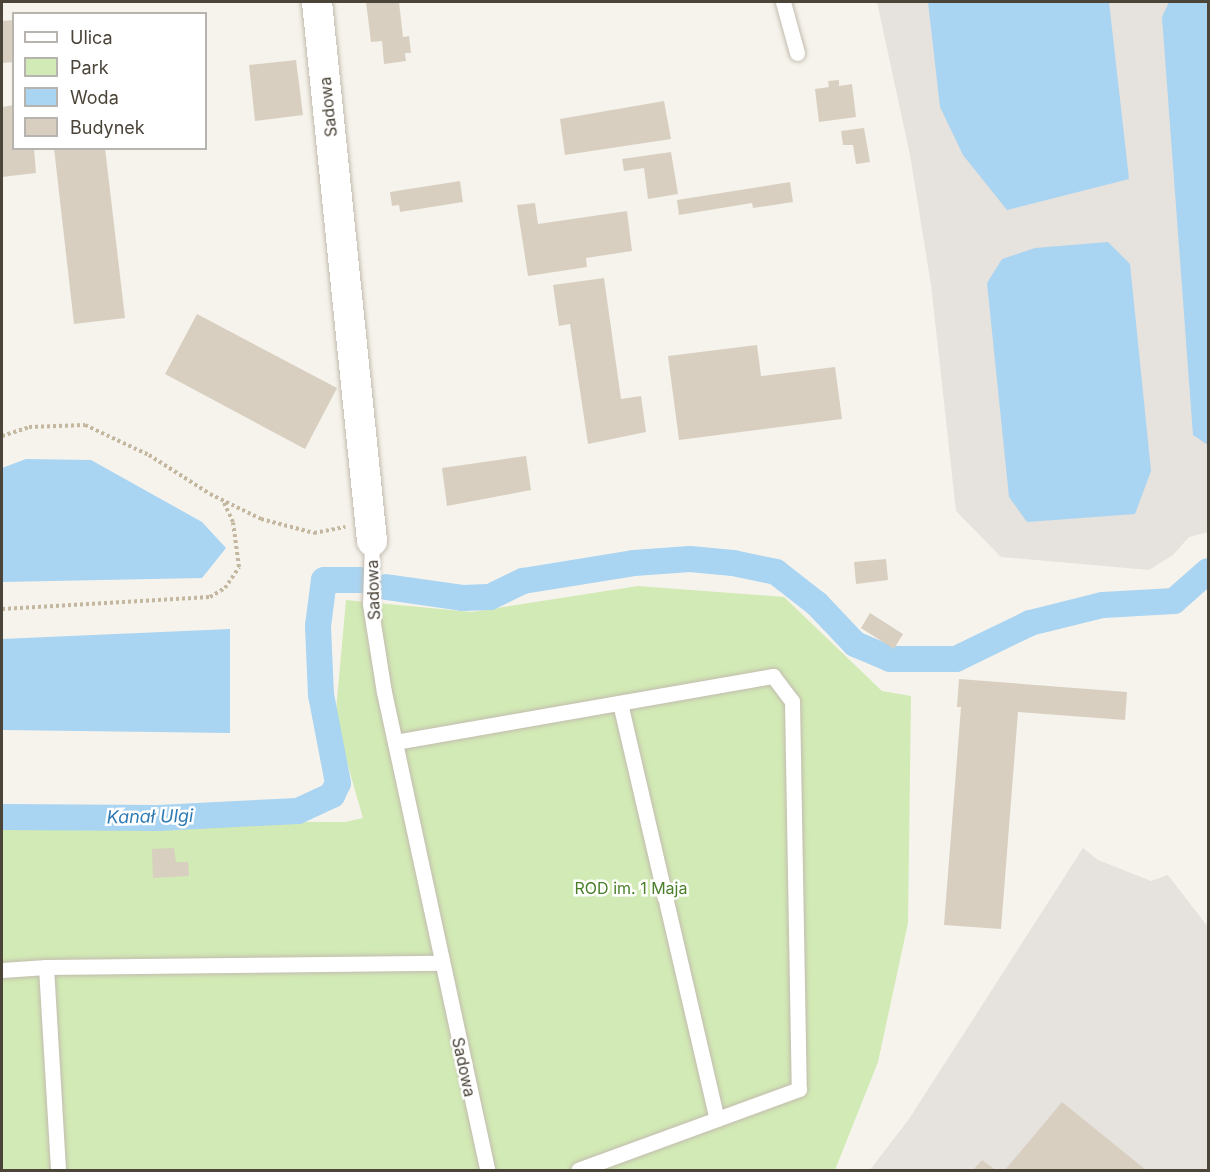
<!DOCTYPE html>
<html>
<head>
<meta charset="utf-8">
<style>
	body { margin:0 }
	#map { position:relative; width:1210px; height:1172px; overflow:hidden; background:#f6f3ec; font-family:Inter,sans-serif }
	div>[style] { position:absolute }
	.industrial>* { inset:0; background:#e6e2dd }
	.green>* { inset:0; background:#d2eab5 }
	.water>* { inset:0; background:#a9d4f2 }
	.canal>* { height:26px; margin:-13px; padding:0 13px; transform-origin:13px; border-radius:13px; background:#a9d4f2 }
	.building>* { inset:0; background:#d8cfc1 }
	.path>* { height:4px; margin-top:-2px; transform-origin:0; background:repeating-linear-gradient(90deg,#c4b79f 0 3px,transparent 0 6px) }
	.roads { filter:drop-shadow(0 0 2px #c2bbae) drop-shadow(0 0 2px #c2bbae) }
	.lane>* { height:15px; margin:-7.5px; padding:0 7.5px; transform-origin:7.5px; border-radius:7.5px; background:#fff }
	.street>* { height:30px; margin:-15px; padding:0 15px; transform-origin:15px; border-radius:15px; background:#fff }
	span { translate:-50% -50%; white-space:nowrap; text-align:center; line-height:1.15; -webkit-text-stroke:5px #fff; paint-order:stroke }
	.street-label { font-size:16px; color:#4b4439 }
	.park-label { font-size:16px; color:#4a7f2a }
	.water-label { font-size:18px; color:#2e7ab2; font-style:italic }
	.frame { position:absolute; inset:0; border:3px solid #4b4439; pointer-events:none }
	.legend { position:absolute; left:12px; top:12px; width:195px; height:138px; box-sizing:border-box; background:#fff; border:2px solid #b7b4b0; margin:0; padding:8px 10px; list-style:none; font-size:18px; color:#4b4439 }
	.legend li { display:flex; align-items:center; gap:12px; height:30px }
	.legend b { width:30px; border:2px solid #b7b4b0 }
</style>
</head>
<body>
<div id="map">
	<div class="industrial">
		<i style="clip-path:polygon(877px 2px,1208px 2px,1208px 532px,1189px 537px,1173px 555px,1149px 570px,1001px 557px,956px 511px,931px 285px,910px 155px)"></i>
		<i style="clip-path:polygon(1083px 848px,1098px 860px,1151px 881px,1168px 875px,1208px 927px,1208px 1170px,870px 1170px,909px 1119px)"></i>
	</div>
	<div class="green">
		<i style="clip-path:polygon(638px 586px,784px 597px,882px 691px,911px 696px,908px 923px,878px 1062px,835px 1170px,2px 1170px,2px 821px,345px 822px,363px 818px,335px 721px,346px 600px,472px 612px)"></i>
	</div>
	<div class="water">
		<i style="clip-path:polygon(928px 2px,1109px 2px,1129px 179px,1007px 210px,963px 155px,940px 107px)"></i>
		<i style="clip-path:polygon(1169px 2px,1208px 2px,1208px 445px,1193px 435px,1162px 17px)"></i>
		<i style="clip-path:polygon(1108px 242px,1130px 264px,1151px 471px,1135px 514px,1027px 522px,1009px 497px,987px 283px,1002px 259px,1035px 248px)"></i>
		<i style="clip-path:polygon(26px 459px,91px 460px,202px 522px,226px 548px,202px 578px,2px 582px,2px 468px)"></i>
		<i style="clip-path:polygon(230px 629px,230px 733px,2px 730px,2px 639px)"></i>
	</div>
	<div class="canal">
		<i style="left:386px;top:587px;width:77px;rotate:8.2deg"></i>
		<i style="left:462px;top:598px;width:28px;rotate:-2deg"></i>
		<i style="left:490px;top:597px;width:37px;rotate:-26deg"></i>
		<i style="left:523px;top:581px;width:112px;rotate:-9.2deg"></i>
		<i style="left:634px;top:563px;width:56px;rotate:-4.1deg"></i>
		<i style="left:690px;top:559px;width:43px;rotate:5.3deg"></i>
		<i style="left:733px;top:563px;width:44px;rotate:11.8deg"></i>
		<i style="left:776px;top:572px;width:52px;rotate:38deg"></i>
		<i style="left:817px;top:604px;width:55px;rotate:46.5deg"></i>
		<i style="left:855px;top:644px;width:38px;rotate:23deg"></i>
		<i style="left:890px;top:659px;width:66px"></i>
		<i style="left:956px;top:659px;width:82px;rotate:-25.9deg"></i>
		<i style="left:1030px;top:623px;width:75px;rotate:-13.9deg"></i>
		<i style="left:1103px;top:605px;width:71px;rotate:-3.2deg"></i>
		<i style="left:1174px;top:601px;width:45px;rotate:-41.4deg"></i>
		<i style="left:2px;top:817px;width:156px;rotate:0.4deg"></i>
		<i style="left:158px;top:818px;width:140px;rotate:-2.9deg"></i>
		<i style="left:298px;top:811px;width:38px;rotate:-25deg"></i>
		<i style="left:332px;top:795px;width:13px;rotate:-63deg"></i>
		<i style="left:338px;top:783px;width:90px;rotate:-100.9deg"></i>
		<i style="left:321px;top:695px;width:69px;rotate:-92.5deg"></i>
		<i style="left:318px;top:626px;width:46px;rotate:-82.6deg"></i>
		<i style="left:324px;top:580px;width:38px"></i>
	</div>
	<div class="building">
		<i style="clip-path:polygon(366px 2px,399px 2px,403px 37px,409px 36px,411px 53px,405px 53px,406px 61px,384px 64px,382px 41px,371px 42px)"></i>
		<i style="clip-path:polygon(14px 20px,14px 62px,2px 63px,2px 21px)"></i>
		<i style="clip-path:polygon(296px 60px,303px 115px,255px 121px,249px 65px)"></i>
		<i style="clip-path:polygon(839px 80px,839px 86px,852px 84px,856px 117px,819px 122px,815px 89px,829px 87px,828px 81px)"></i>
		<i style="clip-path:polygon(664px 101px,671px 139px,565px 155px,560px 119px)"></i>
		<i style="clip-path:polygon(14px 105px,14px 148px,34px 148px,36px 173px,2px 177px,2px 107px)"></i>
		<i style="clip-path:polygon(864px 128px,870px 162px,856px 164px,853px 145px,843px 145px,841px 131px)"></i>
		<i style="clip-path:polygon(54px 148px,105px 148px,125px 318px,74px 324px)"></i>
		<i style="clip-path:polygon(671px 152px,678px 194px,648px 199px,644px 168px,624px 171px,622px 159px)"></i>
		<i style="clip-path:polygon(460px 181px,463px 202px,400px 212px,399px 205px,392px 206px,390px 192px)"></i>
		<i style="clip-path:polygon(790px 182px,793px 202px,753px 208px,752px 203px,679px 215px,677px 200px)"></i>
		<i style="clip-path:polygon(535px 203px,538px 224px,627px 211px,632px 251px,586px 258px,587px 267px,528px 276px,517px 205px)"></i>
		<i style="clip-path:polygon(604px 278px,621px 399px,641px 396px,646px 432px,588px 444px,570px 324px,559px 326px,553px 285px)"></i>
		<i style="clip-path:polygon(197px 314px,337px 388px,305px 449px,165px 374px)"></i>
		<i style="clip-path:polygon(757px 345px,761px 376px,835px 367px,842px 419px,679px 440px,668px 356px)"></i>
		<i style="clip-path:polygon(526px 456px,531px 490px,447px 506px,442px 468px)"></i>
		<i style="clip-path:polygon(886px 559px,888px 580px,856px 584px,854px 562px)"></i>
		<i style="clip-path:polygon(870px 613px,903px 634px,894px 649px,861px 628px)"></i>
		<i style="clip-path:polygon(959px 679px,1127px 692px,1125px 720px,1018px 712px,1001px 929px,944px 925px,961px 707px,957px 707px)"></i>
		<i style="clip-path:polygon(174px 848px,176px 862px,188px 862px,189px 876px,153px 878px,152px 849px)"></i>
		<i style="clip-path:polygon(1062px 1102px,1146px 1170px,1005px 1170px)"></i>
		<i style="clip-path:polygon(982px 1160px,993px 1168px,995px 1170px,973px 1170px)"></i>
	</div>
	<div class="path">
		<i style="left:2px;top:436px;width:28px;rotate:-18deg"></i>
		<i style="left:29px;top:427px;width:56px;rotate:-2deg"></i>
		<i style="left:85px;top:425px;width:71px;rotate:25.1deg"></i>
		<i style="left:149px;top:455px;width:72px;rotate:32.6deg"></i>
		<i style="left:210px;top:494px;width:57px;rotate:26.1deg"></i>
		<i style="left:261px;top:519px;width:55px;rotate:14.8deg"></i>
		<i style="left:314px;top:533px;width:32px;rotate:-11deg"></i>
		<i style="left:2px;top:609px;width:208px;rotate:-3.3deg"></i>
		<i style="left:210px;top:597px;width:17px;rotate:-31deg"></i>
		<i style="left:225px;top:588px;width:25px;rotate:-56deg"></i>
		<i style="left:239px;top:567px;width:45px;rotate:-97.6deg"></i>
		<i style="left:233px;top:522px;width:23px;rotate:-115deg"></i>
	</div>
	<div class="roads">
		<div class="lane">
			<i style="left:783px;top:2px;width:53px;rotate:74.6deg"></i>
			<i style="left:372px;top:541px;width:63px;rotate:91.8deg"></i>
			<i style="left:370px;top:604px;width:89px;rotate:81deg"></i>
			<i style="left:384px;top:692px;width:489px;rotate:77.8deg"></i>
			<i style="left:620px;top:703px;width:427px;rotate:76.9deg"></i>
			<i style="left:395px;top:742px;width:384px;rotate:-9.9deg"></i>
			<i style="left:773px;top:676px;width:31px;rotate:53deg"></i>
			<i style="left:792px;top:701px;width:388px;rotate:89deg"></i>
			<i style="left:799px;top:1089px;width:235px;rotate:159.9deg"></i>
			<i style="left:46px;top:967px;width:396px;rotate:-0.6deg"></i>
			<i style="left:2px;top:970px;width:44px;rotate:-3.9deg"></i>
			<i style="left:46px;top:967px;width:203px;rotate:86.6deg"></i>
		</div>
		<div class="street">
			<i style="left:317px;top:2px;width:542px;rotate:84.17deg"></i>
		</div>
	</div>
	<div class="street-label">
		<span style="left:328px;top:107px;rotate:-96deg">Sadowa</span>
		<span style="left:373px;top:590px;rotate:-92deg">Sadowa</span>
		<span style="left:464px;top:1067px;rotate:78deg">Sadowa</span>
	</div>
	<div class="park-label">
		<span style="left:631px;top:888px">ROD im. 1 Maja</span>
	</div>
	<div class="water-label">
		<span style="left:150px;top:817px;rotate:-1deg">Kanał Ulgi</span>
	</div>
	<div class="frame"></div>
	<ul class="legend">
	<li><b style="height:8px;background:#fff"></b>Ulica</li>
	<li><b style="height:16px;background:#d2eab5"></b>Park</li>
	<li><b style="height:16px;background:#a9d4f2"></b>Woda</li>
	<li><b style="height:16px;background:#d8cfc1"></b>Budynek</li>
	</ul>
</div>
</body>
</html>
